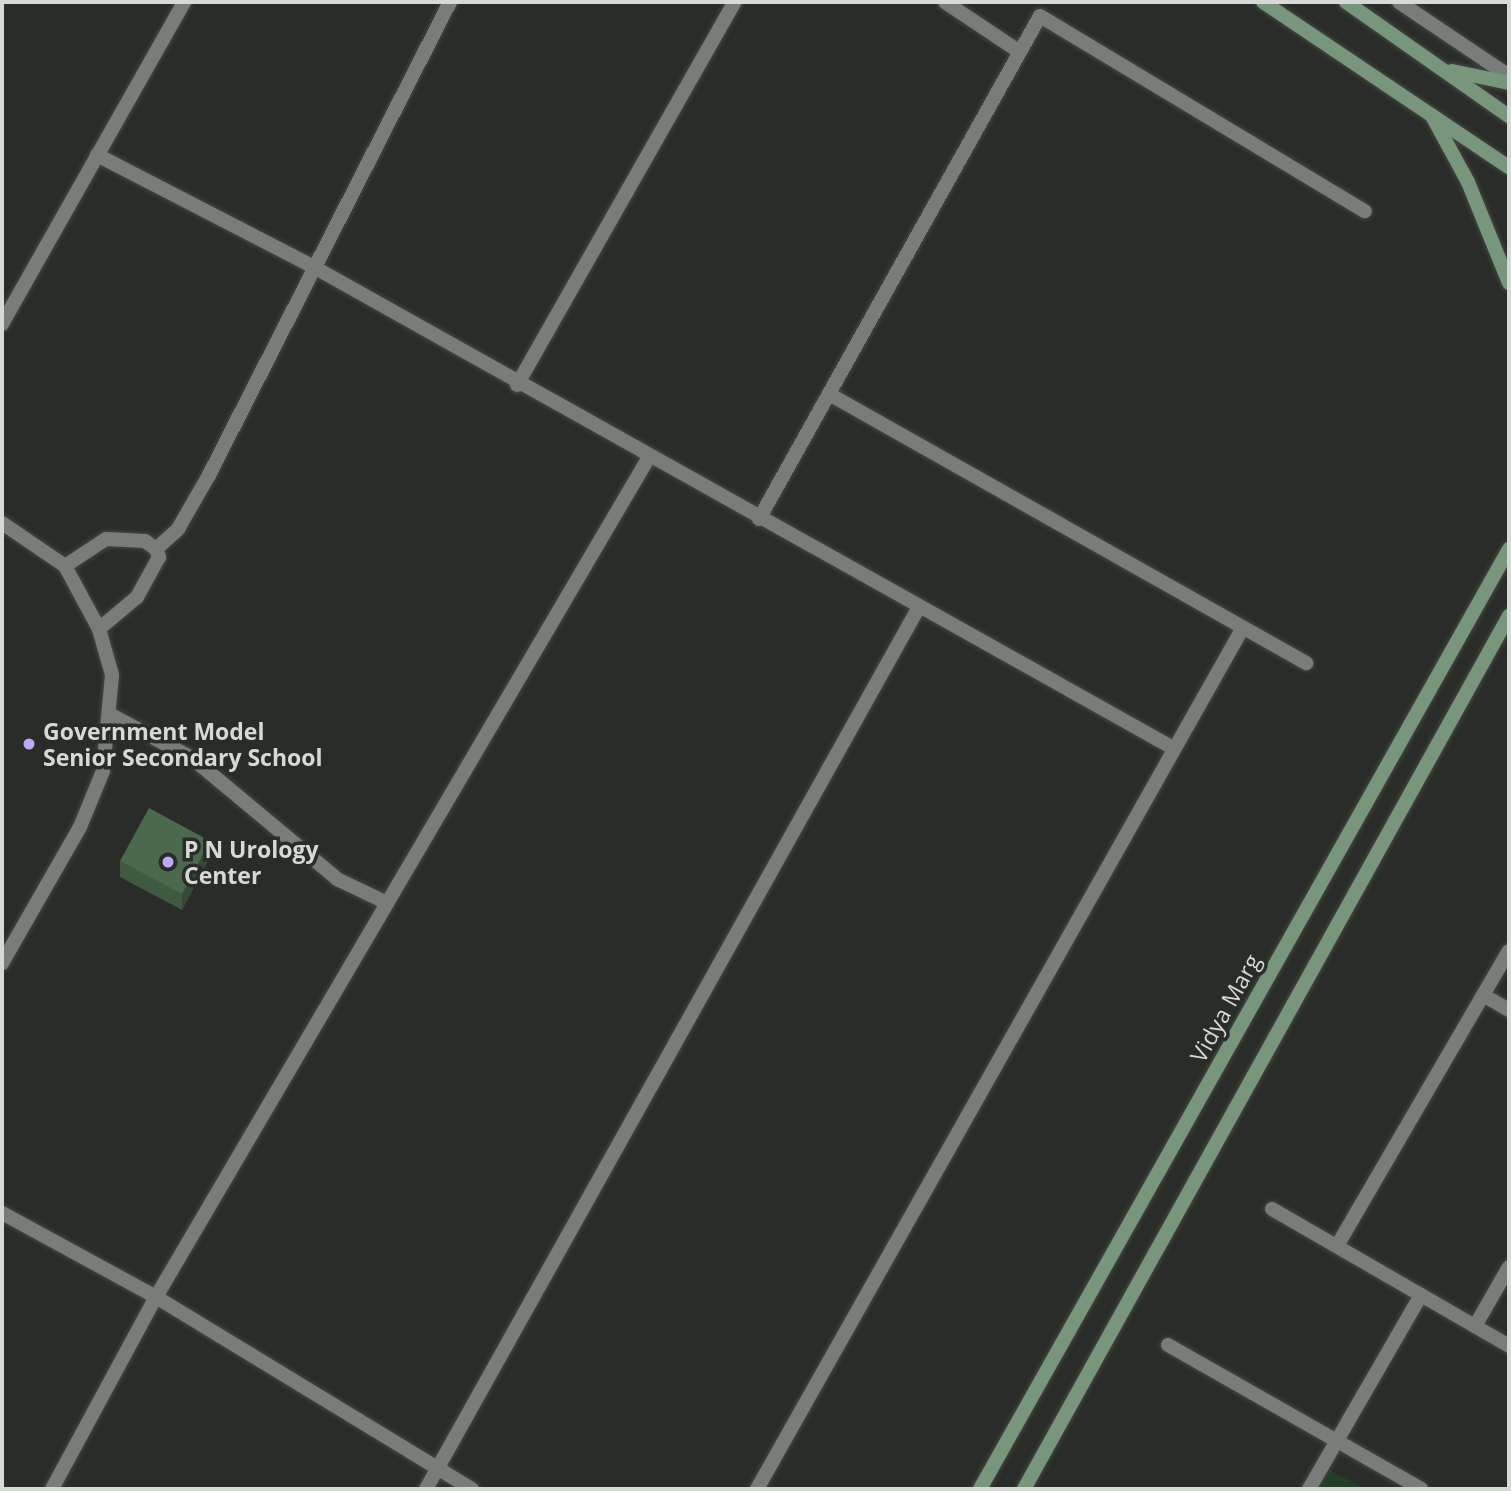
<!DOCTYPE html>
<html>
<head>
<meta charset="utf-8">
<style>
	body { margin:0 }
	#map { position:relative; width:1511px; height:1491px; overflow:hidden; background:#292c29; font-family:"Open Sans",sans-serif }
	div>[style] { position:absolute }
	.green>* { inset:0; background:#223e24 }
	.roads { filter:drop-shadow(0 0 2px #444844) drop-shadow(0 0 2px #444844) }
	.service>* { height:14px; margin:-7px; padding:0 7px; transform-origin:7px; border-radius:7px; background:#787d79 }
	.minor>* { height:14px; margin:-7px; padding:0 7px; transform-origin:7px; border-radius:7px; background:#787d79 }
	.secondary>* { height:14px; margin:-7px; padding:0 7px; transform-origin:7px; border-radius:7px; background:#78967b }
	.wall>* { inset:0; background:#405a42 }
	.shaded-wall>* { inset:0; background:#344a36 }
	.building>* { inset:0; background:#4b694d }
	.dots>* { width:19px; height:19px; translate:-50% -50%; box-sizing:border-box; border:4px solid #292c29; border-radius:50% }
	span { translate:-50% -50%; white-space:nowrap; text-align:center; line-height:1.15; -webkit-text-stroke:7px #292c29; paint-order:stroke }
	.poi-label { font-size:23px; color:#d6d9d6; font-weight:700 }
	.left { translate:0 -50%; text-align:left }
	.street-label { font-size:23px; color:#d6d9d6 }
	.frame { position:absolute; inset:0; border:4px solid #d6d9d6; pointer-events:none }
</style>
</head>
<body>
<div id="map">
	<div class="green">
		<i style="clip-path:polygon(1328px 1469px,1365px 1489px,1317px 1489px)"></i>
	</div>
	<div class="roads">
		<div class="service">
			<i style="left:111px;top:715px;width:92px;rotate:28deg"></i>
			<i style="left:192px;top:758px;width:189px;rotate:39.8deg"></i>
			<i style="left:337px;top:879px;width:55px;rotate:25.6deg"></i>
		</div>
		<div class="minor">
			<i style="left:945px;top:2px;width:90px;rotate:33.7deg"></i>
			<i style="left:1399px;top:2px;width:133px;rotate:33.9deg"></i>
			<i style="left:97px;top:155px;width:242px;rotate:27.3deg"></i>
			<i style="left:312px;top:266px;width:987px;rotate:29.24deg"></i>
			<i style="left:2px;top:324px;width:370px;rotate:-60.5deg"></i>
			<i style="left:517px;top:385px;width:441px;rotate:-60.4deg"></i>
			<i style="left:829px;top:394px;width:548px;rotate:29.42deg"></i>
			<i style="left:759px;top:519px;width:576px;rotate:-60.81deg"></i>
			<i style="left:1040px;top:16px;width:379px;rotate:31deg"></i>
			<i style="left:2px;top:523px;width:76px;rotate:34.3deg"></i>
			<i style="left:65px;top:566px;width:72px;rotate:61.6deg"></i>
			<i style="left:99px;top:629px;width:48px;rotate:74.2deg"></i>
			<i style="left:112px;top:675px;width:96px;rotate:95.4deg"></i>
			<i style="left:103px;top:771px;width:61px;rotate:112.3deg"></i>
			<i style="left:80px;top:827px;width:157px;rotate:119.8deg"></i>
			<i style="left:156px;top:549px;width:30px;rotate:-42deg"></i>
			<i style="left:178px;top:529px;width:62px;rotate:-60.1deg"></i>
			<i style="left:209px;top:475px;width:531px;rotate:-63deg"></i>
			<i style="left:65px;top:566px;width:49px;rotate:-33.4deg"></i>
			<i style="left:106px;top:539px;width:39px;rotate:3deg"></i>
			<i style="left:145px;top:541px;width:14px;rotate:36deg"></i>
			<i style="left:156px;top:549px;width:9px;rotate:69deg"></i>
			<i style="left:159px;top:557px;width:46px;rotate:118.8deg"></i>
			<i style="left:137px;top:597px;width:50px;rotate:139.9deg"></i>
			<i style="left:1483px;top:995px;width:30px;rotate:30deg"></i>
			<i style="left:1272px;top:1209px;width:274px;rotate:30deg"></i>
			<i style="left:2px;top:1213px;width:175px;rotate:28.6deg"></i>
			<i style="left:156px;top:1297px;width:370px;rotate:31.3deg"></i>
			<i style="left:1337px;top:1246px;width:341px;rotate:-59.8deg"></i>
			<i style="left:1475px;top:1326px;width:68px;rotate:-60deg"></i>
			<i style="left:1168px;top:1345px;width:291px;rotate:29.6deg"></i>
			<i style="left:52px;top:1489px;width:218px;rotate:-61.6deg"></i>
			<i style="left:156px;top:1297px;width:974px;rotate:-59.59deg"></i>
			<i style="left:426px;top:1489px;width:1010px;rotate:-60.8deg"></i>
			<i style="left:757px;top:1489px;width:985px;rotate:-60.57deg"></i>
			<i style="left:1309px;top:1489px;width:224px;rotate:-60deg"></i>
		</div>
		<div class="secondary">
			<i style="left:1263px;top:2px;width:296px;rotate:33.9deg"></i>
			<i style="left:1346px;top:2px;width:199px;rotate:35deg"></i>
			<i style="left:1452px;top:71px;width:58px;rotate:11.9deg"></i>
			<i style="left:1432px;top:116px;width:75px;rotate:61.4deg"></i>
			<i style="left:1468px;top:182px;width:109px;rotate:67.9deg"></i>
			<i style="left:980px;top:1489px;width:1079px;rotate:-60.63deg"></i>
			<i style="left:1024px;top:1489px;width:999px;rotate:-60.95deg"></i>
		</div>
	</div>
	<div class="wall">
		<i style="clip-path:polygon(210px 857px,182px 910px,120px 877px,120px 861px)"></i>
	</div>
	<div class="shaded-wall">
		<i style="clip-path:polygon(210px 841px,210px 857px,182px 910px,182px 894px)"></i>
	</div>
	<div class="building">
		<i style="clip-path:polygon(149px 808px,210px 841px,182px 894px,120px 861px)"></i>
	</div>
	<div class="dots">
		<i style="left:29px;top:744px;background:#bda9f5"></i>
		<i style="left:168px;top:862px;background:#bda9f5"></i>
	</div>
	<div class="poi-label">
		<span class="left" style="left:43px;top:744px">Government Model<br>Senior Secondary School</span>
		<span class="left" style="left:184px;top:862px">P N Urology<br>Center</span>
	</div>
	<div class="street-label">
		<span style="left:1225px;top:1008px;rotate:-61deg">Vidya Marg</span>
	</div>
	<div class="frame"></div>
</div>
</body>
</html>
